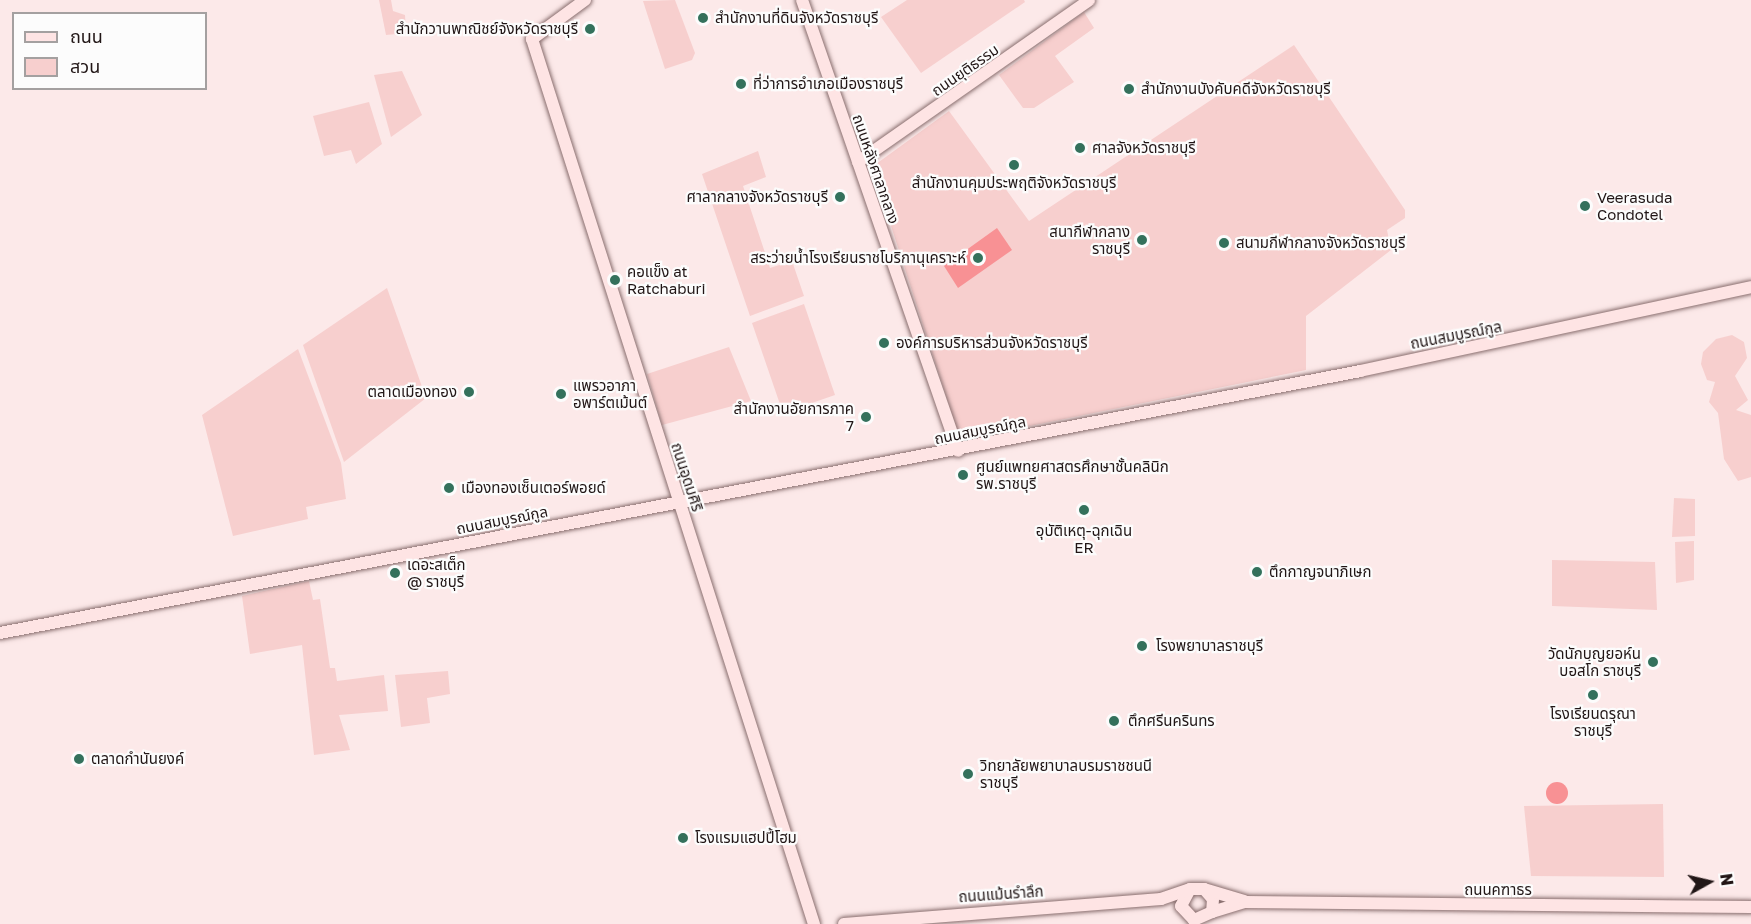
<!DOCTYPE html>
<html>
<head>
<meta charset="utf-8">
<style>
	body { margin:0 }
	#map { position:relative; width:1751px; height:924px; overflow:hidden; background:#fce9e9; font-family:"Golos Text","Noto Sans Thai",sans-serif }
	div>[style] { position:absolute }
	.green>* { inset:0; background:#f7cfce }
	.water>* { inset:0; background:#f89194 }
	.round { border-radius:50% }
	.roads { filter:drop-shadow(0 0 2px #896e6e) drop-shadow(0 0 2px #896e6e) }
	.secondary>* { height:12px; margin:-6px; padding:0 6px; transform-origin:6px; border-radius:6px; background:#fee4e4 }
	.dots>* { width:16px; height:16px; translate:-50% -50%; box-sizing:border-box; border:3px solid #fcfcfc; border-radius:50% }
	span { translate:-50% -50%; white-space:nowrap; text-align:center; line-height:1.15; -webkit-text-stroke:4.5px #fcfcfc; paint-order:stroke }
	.poi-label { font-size:15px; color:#211616 }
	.left { translate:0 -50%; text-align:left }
	.right { translate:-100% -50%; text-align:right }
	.street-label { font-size:15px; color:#211616 }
	.legend { position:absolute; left:12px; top:12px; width:195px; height:78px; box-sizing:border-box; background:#fcfcfc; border:2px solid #a4a0a0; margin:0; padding:8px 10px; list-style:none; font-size:18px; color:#211616 }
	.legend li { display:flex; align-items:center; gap:12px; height:30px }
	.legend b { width:30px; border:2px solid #a4a0a0 }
	.north { position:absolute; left:1679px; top:852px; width:60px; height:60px; -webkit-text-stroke:4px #fcfcfc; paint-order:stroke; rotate:82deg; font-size:16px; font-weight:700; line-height:24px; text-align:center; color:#211616 }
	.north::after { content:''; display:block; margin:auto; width:21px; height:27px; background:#211616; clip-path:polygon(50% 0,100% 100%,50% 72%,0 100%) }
</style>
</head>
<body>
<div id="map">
	<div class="green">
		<i style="clip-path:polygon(379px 0,391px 0,393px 11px,405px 15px,406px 33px,386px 35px)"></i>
		<i style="clip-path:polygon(675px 0,695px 53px,692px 60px,665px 69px,643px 1px)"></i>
		<i style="clip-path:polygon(907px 0,1024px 0,1025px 2px,921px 73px,881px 17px)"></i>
		<i style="clip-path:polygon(1084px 12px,1094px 28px,1055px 56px,1074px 82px,1034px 108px,1023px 108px,999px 75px)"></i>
		<i style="clip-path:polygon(1294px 45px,1405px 210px,1405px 218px,1387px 230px,1391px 250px,1306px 316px,1306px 370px,971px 438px,958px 433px,872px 167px,949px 111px,1029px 221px)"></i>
		<i style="clip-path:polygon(402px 71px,422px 115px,391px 137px,374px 75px)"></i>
		<i style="clip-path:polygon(369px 102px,382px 144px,356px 164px,351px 150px,324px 156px,313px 116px)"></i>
		<i style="clip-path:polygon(758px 151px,766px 177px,743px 186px,770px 268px,792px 261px,804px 296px,750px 316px,702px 174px)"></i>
		<i style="clip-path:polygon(387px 288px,426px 398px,344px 462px,303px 345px)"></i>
		<i style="clip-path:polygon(804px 304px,835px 395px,783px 413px,752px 323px)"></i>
		<i style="clip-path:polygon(1732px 335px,1744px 342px,1747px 358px,1735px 376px,1748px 400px,1736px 410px,1751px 415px,1751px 477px,1738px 481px,1724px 459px,1718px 413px,1709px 402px,1715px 382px,1707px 380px,1701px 364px,1703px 352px,1716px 339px)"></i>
		<i style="clip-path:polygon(729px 347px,751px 401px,662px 425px,647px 374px)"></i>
		<i style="clip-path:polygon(298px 349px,341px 463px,346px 499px,306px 507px,308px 519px,233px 536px,202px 415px)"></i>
		<i style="clip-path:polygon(1674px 498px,1695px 499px,1695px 536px,1672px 537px)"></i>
		<i style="clip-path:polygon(1694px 541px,1694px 580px,1676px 583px,1675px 542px)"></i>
		<i style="clip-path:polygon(1552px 560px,1655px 562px,1657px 610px,1552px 606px)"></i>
		<i style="clip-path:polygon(309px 581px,313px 600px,320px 599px,330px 668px,335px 668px,337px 681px,384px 675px,388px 711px,339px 715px,350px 750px,314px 755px,302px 645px,250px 654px,242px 596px)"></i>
		<i style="clip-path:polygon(448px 671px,450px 694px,427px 698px,430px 723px,401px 727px,395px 675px)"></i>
		<i style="clip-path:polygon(1663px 804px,1664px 877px,1531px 876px,1524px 806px)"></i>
	</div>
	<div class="water">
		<i style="clip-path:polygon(997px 228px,1012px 250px,958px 288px,944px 266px)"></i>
		<i class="round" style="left:1546px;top:782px;width:22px;height:22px"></i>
	</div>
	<div class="roads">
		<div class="secondary">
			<i style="left:585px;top:0;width:66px;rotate:143.7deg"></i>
			<i style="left:532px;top:39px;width:929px;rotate:72.33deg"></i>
			<i style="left:802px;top:0;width:477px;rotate:70.9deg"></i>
			<i style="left:858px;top:162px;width:282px;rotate:-35deg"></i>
			<i style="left:0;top:633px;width:1385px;rotate:-10.9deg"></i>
			<i style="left:1360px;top:371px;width:400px;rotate:-12.1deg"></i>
			<i style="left:1204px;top:889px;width:13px;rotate:48deg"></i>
			<i style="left:1213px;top:899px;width:13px;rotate:94deg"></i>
			<i style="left:1212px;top:912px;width:20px;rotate:156deg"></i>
			<i style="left:1194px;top:920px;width:19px;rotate:-133deg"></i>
			<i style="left:1181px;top:906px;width:19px;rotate:-62deg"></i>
			<i style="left:1190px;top:889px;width:14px"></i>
			<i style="left:1204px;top:889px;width:42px;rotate:16.7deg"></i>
			<i style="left:1212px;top:912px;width:34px;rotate:-17deg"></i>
			<i style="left:1245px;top:902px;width:506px;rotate:0.57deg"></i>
			<i style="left:844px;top:924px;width:318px;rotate:-4.5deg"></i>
			<i style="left:1161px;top:899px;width:31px;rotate:-19deg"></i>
		</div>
	</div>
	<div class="dots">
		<i style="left:703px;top:18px;background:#34715c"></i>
		<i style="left:590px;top:29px;background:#34715c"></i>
		<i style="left:741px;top:84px;background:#34715c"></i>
		<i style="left:1129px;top:89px;background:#34715c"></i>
		<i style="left:1080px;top:148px;background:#34715c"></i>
		<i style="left:1014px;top:165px;background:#34715c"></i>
		<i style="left:840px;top:197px;background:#34715c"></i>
		<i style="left:1585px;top:206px;background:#34715c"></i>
		<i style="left:1142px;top:240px;background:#34715c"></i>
		<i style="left:1224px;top:243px;background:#34715c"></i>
		<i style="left:978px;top:258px;background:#34715c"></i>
		<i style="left:615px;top:280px;background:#34715c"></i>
		<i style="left:884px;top:343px;background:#34715c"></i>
		<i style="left:469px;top:392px;background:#34715c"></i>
		<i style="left:561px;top:394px;background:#34715c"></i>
		<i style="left:866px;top:417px;background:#34715c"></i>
		<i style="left:963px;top:475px;background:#34715c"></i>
		<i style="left:449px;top:488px;background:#34715c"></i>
		<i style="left:1084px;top:510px;background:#34715c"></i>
		<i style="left:1257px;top:572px;background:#34715c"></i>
		<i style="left:395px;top:573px;background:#34715c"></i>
		<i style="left:1142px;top:646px;background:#34715c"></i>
		<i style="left:1653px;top:662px;background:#34715c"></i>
		<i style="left:1593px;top:695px;background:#34715c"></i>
		<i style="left:1114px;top:721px;background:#34715c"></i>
		<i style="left:79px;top:759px;background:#34715c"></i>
		<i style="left:968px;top:774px;background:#34715c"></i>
		<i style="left:683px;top:838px;background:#34715c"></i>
	</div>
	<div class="poi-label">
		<span class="left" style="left:715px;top:18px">สำนักงานที่ดินจังหวัดราชบุรี</span>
		<span class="right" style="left:578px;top:29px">สำนักวานพาณิชย์จังหวัดราชบุรี</span>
		<span class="left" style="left:753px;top:84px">ที่ว่าการอำเภอเมืองราชบุรี</span>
		<span class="left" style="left:1141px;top:89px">สำนักงานบังคับคดีจังหวัดราชบุรี</span>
		<span class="left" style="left:1092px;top:148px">ศาลจังหวัดราชบุรี</span>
		<span style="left:1014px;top:183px">สำนักงานคุมประพฤติจังหวัดราชบุรี</span>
		<span class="right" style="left:828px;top:197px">ศาลากลางจังหวัดราชบุรี</span>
		<span class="left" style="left:1597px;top:206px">Veerasuda<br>Condotel</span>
		<span class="right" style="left:1130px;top:240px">สนากีฬากลาง<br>ราชบุรี</span>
		<span class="left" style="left:1236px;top:243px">สนามกีฬากลางจังหวัดราชบุรี</span>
		<span class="right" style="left:966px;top:258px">สระว่ายน้ำโรงเรียนราชโบริกานุเคราะห์</span>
		<span class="left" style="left:627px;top:280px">คอแข็ง at<br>Ratchaburi</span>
		<span class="left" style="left:896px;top:343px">องค์การบริหารส่วนจังหวัดราชบุรี</span>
		<span class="left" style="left:573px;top:394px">แพรวอาภา<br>อพาร์ตเม้นต์</span>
		<span class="right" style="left:457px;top:392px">ตลาดเมืองทอง</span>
		<span class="right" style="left:854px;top:417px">สำนักงานอัยการภาค<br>7</span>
		<span class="left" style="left:976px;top:475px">ศูนย์แพทยศาสตรศึกษาชั้นคลินิก<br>รพ.ราชบุรี</span>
		<span class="left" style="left:461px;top:488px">เมืองทองเซ็นเตอร์พอยด์</span>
		<span style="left:1084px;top:539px">อุบัติเหตุ-ฉุกเฉิน<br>ER</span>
		<span class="left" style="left:407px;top:573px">เดอะสเต็ก<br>@ ราชบุรี</span>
		<span class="left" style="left:1269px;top:572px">ตึกกาญจนาภิเษก</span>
		<span class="left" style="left:1156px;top:646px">โรงพยาบาลราชบุรี</span>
		<span class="right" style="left:1641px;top:662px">วัดนักบุญยอห์น<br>บอสโก ราชบุรี</span>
		<span style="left:1593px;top:722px">โรงเรียนดรุณา<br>ราชบุรี</span>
		<span class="left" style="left:1128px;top:721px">ตึกศรีนครินทร</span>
		<span class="left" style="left:91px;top:759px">ตลาดกำนันยงค์</span>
		<span class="left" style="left:980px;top:774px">วิทยาลัยพยาบาลบรมราชชนนี<br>ราชบุรี</span>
		<span class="left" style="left:695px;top:838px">โรงแรมแฮปปี้โฮม</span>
	</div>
	<div class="street-label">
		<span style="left:965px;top:70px;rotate:-35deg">ถนนยุติธรรม</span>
		<span style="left:876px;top:169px;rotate:71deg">ถนนหลังศาลากลาง</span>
		<span style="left:1456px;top:335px;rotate:-11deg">ถนนสมบูรณ์กูล</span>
		<span style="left:980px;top:430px;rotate:-11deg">ถนนสมบูรณ์กูล</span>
		<span style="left:687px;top:477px;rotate:72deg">ถนนอุดมศิริ</span>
		<span style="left:502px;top:520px;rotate:-11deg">ถนนสมบูรณ์กูล</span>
		<span style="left:1498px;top:890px">ถนนคฑาธร</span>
		<span style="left:1001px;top:894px;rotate:-4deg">ถนนแม้นรำลึก</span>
	</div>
	<ul class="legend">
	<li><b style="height:8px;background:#fee4e4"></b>ถนน</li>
	<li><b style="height:16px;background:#f7cfce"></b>สวน</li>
	</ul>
	<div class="north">N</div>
</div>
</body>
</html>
